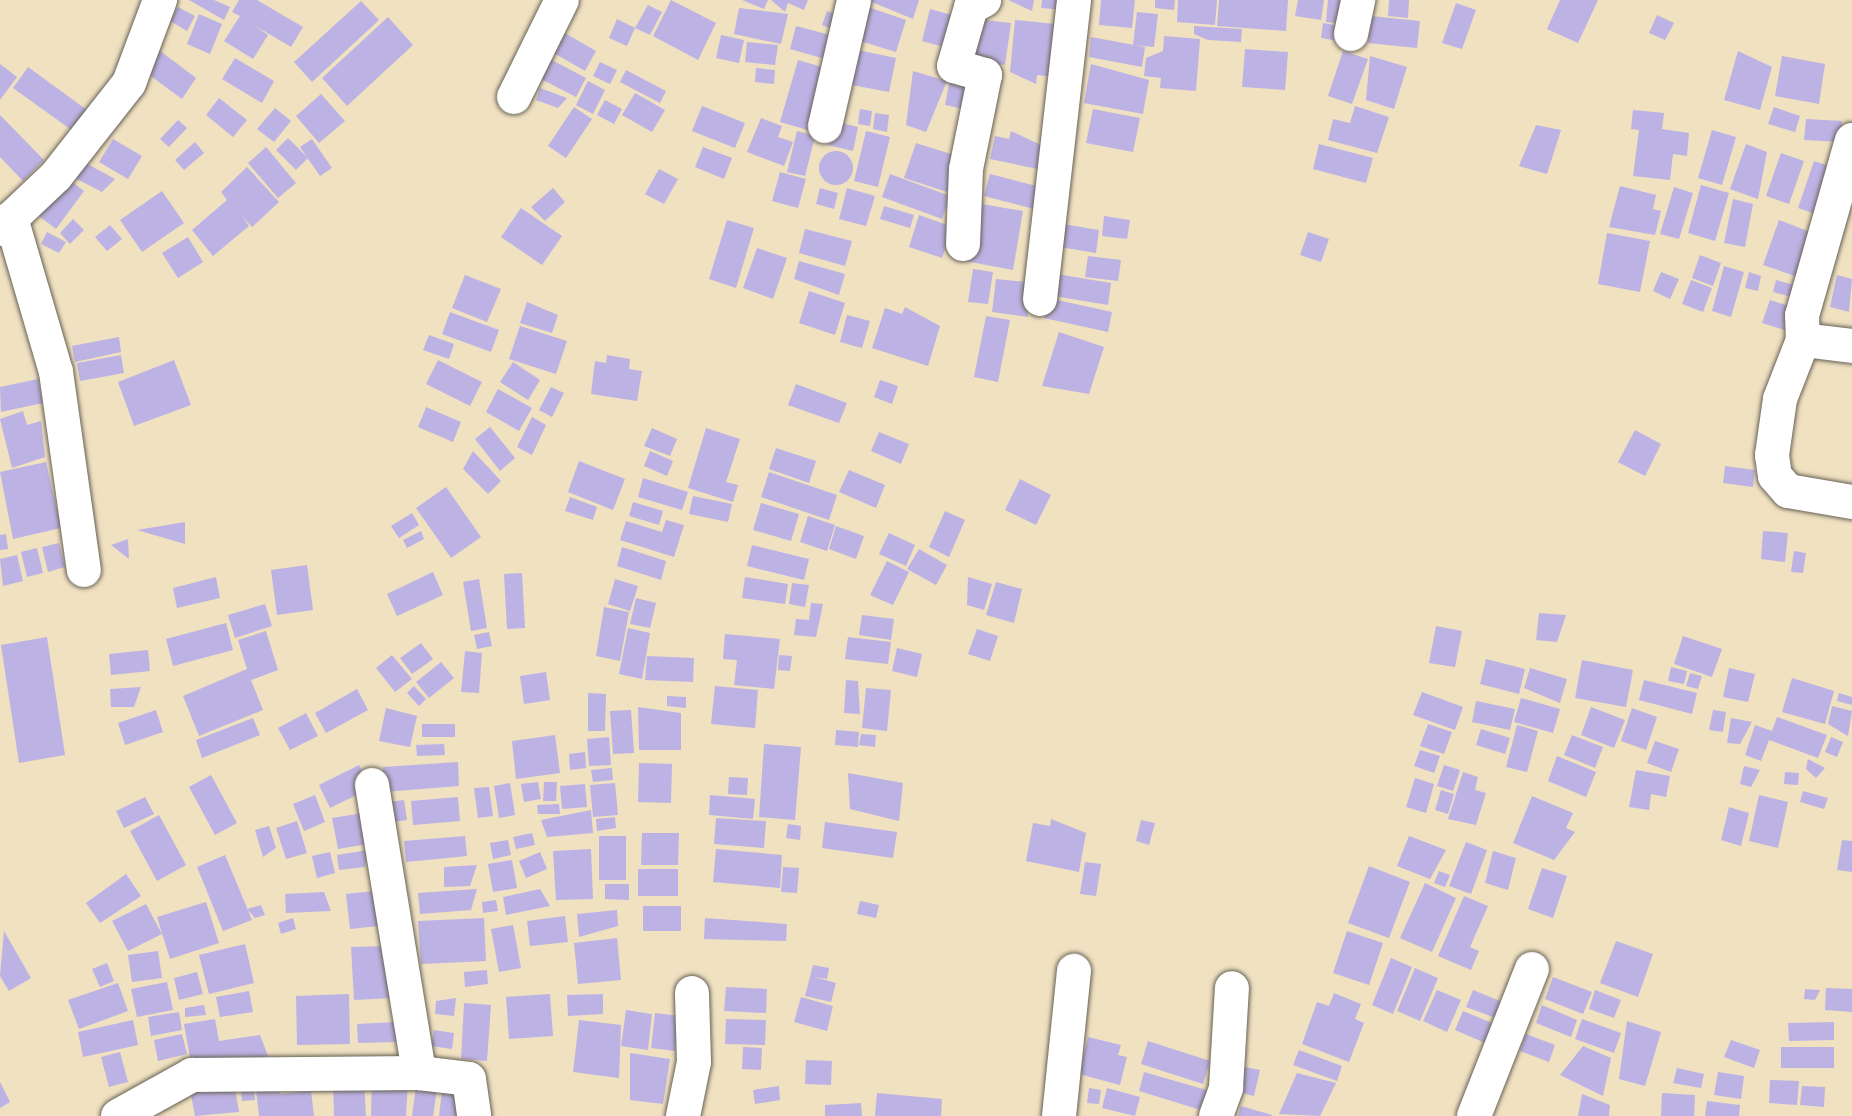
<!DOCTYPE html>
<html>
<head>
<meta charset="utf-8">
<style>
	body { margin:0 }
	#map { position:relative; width:1852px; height:1116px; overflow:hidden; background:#f0e1c1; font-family:"IM FELL French Canon",serif }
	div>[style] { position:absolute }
	.building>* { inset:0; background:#bdb2e4 }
	.round { border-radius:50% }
	.roads { filter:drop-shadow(0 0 2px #666156) drop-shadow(0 0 2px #666156) }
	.street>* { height:34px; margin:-17px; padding:0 17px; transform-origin:17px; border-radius:17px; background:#fff }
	span { translate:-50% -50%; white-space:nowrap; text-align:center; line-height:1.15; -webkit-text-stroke:6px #fcf5e5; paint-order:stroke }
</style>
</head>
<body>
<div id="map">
	<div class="building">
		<i style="clip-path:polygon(189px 0,214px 0,230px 7px,224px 20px)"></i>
		<i style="clip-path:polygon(239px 0,257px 0,303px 27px,291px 47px,254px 25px,268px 35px,253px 59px,224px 41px,240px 16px,232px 12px)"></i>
		<i style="clip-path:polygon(671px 0,716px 23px,698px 60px,653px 36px)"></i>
		<i style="clip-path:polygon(742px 0,768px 0,764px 9px)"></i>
		<i style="clip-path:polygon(771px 0,808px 0,804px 10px,788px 3px,785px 12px)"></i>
		<i style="clip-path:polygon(867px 0,919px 0,913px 19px)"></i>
		<i style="clip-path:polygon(1008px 0,1034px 0,1032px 11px)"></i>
		<i style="clip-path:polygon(1042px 0,1066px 0,1064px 10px,1041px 8px)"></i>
		<i style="clip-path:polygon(1101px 0,1135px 0,1132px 28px,1099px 25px)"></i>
		<i style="clip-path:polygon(1155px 0,1175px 0,1174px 10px,1155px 8px)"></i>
		<i style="clip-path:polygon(1178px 0,1217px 0,1215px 25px,1177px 22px)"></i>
		<i style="clip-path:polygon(1219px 0,1288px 0,1286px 31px,1217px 26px)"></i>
		<i style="clip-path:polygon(1298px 0,1324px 0,1321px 20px,1295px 16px)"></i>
		<i style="clip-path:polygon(1328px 0,1348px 0,1345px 24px,1326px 22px)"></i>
		<i style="clip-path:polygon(1389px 0,1409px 0,1408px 18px,1388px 16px)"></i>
		<i style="clip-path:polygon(1560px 0,1598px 0,1578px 43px,1547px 29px)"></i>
		<i style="clip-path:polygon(361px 1px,379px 20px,312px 82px,294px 62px)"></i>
		<i style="clip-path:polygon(1456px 3px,1476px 10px,1462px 49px,1442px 43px)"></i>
		<i style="clip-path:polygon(648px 5px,662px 12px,650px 35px,635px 28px)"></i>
		<i style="clip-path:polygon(178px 7px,195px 16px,187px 31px,170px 21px)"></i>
		<i style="clip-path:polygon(868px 7px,906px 20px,896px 52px,857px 40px)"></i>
		<i style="clip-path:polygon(739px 8px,788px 14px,781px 44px,734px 34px)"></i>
		<i style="clip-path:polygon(930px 9px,959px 17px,951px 49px,922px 41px)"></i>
		<i style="clip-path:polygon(827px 11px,845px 18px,841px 32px,822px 25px)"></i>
		<i style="clip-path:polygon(1137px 12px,1158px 14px,1154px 47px,1133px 45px)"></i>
		<i style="clip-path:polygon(199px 14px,222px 24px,210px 54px,187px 44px)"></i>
		<i style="clip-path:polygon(1657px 15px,1674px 23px,1665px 40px,1649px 33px)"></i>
		<i style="clip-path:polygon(1371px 16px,1420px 21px,1417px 48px,1368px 43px)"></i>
		<i style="clip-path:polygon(388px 17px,413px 45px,347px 106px,322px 78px)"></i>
		<i style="clip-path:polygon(617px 19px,635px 28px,627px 46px,609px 38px)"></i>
		<i style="clip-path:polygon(976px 19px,1011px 23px,1005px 65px,970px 61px)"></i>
		<i style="clip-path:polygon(1015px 20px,1066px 25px,1055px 77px,1037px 75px,1036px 84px,1010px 72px)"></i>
		<i style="clip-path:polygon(1323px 23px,1347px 27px,1344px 42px,1321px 38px)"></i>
		<i style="clip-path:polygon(796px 26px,838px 37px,832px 61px,790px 49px)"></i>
		<i style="clip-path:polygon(1194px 26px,1242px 29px,1241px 42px,1208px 40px,1194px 34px)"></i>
		<i style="clip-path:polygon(563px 32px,596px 51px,585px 71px,552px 52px)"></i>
		<i style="clip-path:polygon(721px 35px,744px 40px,739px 63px,716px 58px)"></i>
		<i style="clip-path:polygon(1164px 36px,1200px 39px,1196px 91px,1160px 88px,1161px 78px,1144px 76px,1146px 58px,1163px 51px)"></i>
		<i style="clip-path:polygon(1091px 37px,1145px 47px,1142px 67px,1089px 57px)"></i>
		<i style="clip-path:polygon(747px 42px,778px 45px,775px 65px,745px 62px)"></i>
		<i style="clip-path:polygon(853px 49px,896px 58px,889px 92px,847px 84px)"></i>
		<i style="clip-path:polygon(1245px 49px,1288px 52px,1285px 90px,1242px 87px)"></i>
		<i style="clip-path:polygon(159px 50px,196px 78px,182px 99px,144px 71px)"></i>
		<i style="clip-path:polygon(1343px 51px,1368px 59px,1352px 104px,1328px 96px)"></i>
		<i style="clip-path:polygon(1738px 51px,1772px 67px,1760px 110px,1724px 100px)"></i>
		<i style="clip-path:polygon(1370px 56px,1407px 67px,1394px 109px,1366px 100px)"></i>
		<i style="clip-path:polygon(1782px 56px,1825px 64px,1819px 104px,1775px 96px)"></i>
		<i style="clip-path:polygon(235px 58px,274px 81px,262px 103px,222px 79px)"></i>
		<i style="clip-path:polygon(550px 59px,586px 78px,576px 97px,541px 79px)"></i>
		<i style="clip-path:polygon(798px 60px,829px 69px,811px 131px,780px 122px)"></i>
		<i style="clip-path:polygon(600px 62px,617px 70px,610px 84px,593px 76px)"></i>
		<i style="clip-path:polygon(0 64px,17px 77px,0 100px)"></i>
		<i style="clip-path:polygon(1091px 64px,1149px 80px,1143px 114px,1084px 103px)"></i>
		<i style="clip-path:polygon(28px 67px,98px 118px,84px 139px,13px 88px)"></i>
		<i style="clip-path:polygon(756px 68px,775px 70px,774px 84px,755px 82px)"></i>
		<i style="clip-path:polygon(626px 70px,666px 91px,660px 103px,620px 82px)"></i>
		<i style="clip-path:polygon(913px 71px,947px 81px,926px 132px,906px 125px)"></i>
		<i style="clip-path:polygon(951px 74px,979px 80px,974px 111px,945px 105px)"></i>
		<i style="clip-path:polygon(588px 81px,605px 90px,593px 114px,576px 105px)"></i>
		<i style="clip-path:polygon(540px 88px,567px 98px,558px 108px,536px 100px)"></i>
		<i style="clip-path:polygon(635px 93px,665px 110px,652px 132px,622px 115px)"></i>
		<i style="clip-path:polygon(321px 94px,345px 121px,319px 143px,296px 116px)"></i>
		<i style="clip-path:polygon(219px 98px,247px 120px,233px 137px,206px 115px)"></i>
		<i style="clip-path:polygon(605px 100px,622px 109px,614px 124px,597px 115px)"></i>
		<i style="clip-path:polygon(702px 106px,745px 123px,735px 148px,692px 131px)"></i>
		<i style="clip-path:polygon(1355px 106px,1389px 117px,1377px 153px,1328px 140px,1333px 119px,1350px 123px)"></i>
		<i style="clip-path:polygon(574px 107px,592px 119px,566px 158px,548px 146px)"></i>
		<i style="clip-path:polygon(1774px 107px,1800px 116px,1795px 132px,1768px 124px)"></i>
		<i style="clip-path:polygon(275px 108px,291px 121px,274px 142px,257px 129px)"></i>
		<i style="clip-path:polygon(860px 109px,872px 111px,870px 126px,858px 124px)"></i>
		<i style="clip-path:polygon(1093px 109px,1140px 118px,1133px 152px,1086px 143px)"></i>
		<i style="clip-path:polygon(1633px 110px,1664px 113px,1662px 129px,1689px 133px,1687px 156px,1673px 154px,1670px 180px,1633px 176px,1639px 130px,1631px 129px)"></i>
		<i style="clip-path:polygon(875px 113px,889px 115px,887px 132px,873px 129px)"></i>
		<i style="clip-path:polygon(0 115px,44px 160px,23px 181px,0 157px)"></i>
		<i style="clip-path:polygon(761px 118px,782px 126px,778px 137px,793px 142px,784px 166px,747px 152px)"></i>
		<i style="clip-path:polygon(1806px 119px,1842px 121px,1841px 142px,1804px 140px)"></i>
		<i style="clip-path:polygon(178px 120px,187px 128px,169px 147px,160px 139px)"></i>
		<i style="clip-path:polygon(833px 121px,858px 127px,853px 151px,828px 145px)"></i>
		<i style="clip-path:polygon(1536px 125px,1561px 130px,1547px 174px,1519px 166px)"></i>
		<i style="clip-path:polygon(1712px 130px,1736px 137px,1722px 185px,1698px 178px)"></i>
		<i style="clip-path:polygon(797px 131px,815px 136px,805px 176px,787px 172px)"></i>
		<i style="clip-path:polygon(866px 131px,890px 137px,878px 187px,854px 181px)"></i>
		<i style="clip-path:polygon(1011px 131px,1043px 146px,1038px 169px,990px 159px,995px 136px,1009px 139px)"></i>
		<i style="clip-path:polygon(288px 138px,308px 158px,296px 170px,276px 150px)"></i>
		<i style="clip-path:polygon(113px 139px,142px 156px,128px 179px,99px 162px)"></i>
		<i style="clip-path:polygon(312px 139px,332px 168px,320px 176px,300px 147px)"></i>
		<i style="clip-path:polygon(195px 142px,204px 153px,184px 170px,175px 160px)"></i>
		<i style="clip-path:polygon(916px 143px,957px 156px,947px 192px,904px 178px)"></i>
		<i style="clip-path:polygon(1319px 144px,1373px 158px,1366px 183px,1313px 169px)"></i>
		<i style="clip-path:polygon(1746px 144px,1767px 152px,1758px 199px,1730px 189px)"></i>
		<i style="clip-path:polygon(266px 147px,296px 183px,278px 198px,248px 163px)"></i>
		<i style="clip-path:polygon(703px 147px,732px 158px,724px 179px,695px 167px)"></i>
		<i class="round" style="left:819px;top:151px;width:34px;height:34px"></i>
		<i style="clip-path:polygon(1781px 153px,1804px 161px,1789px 204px,1766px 196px)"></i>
		<i style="clip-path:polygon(1814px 161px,1835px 168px,1819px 215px,1798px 208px)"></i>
		<i style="clip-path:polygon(84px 162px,115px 179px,102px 192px,75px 178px)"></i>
		<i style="clip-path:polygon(247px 167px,279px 202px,252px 227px,242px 216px,249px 226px,213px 256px,192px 230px,227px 200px,221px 192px)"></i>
		<i style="clip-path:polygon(659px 169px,678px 179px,664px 204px,645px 194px)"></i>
		<i style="clip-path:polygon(780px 172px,806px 179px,798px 208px,772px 201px)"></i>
		<i style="clip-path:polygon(890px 174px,950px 196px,942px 219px,882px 197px)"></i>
		<i style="clip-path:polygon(990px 174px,1044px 188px,1038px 210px,984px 196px)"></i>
		<i style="clip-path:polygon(67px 178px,84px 191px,56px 229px,39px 216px)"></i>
		<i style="clip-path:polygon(1701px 185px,1729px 193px,1715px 241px,1688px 233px)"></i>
		<i style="clip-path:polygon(1620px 186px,1656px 195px,1653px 209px,1661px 211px,1655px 235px,1609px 227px)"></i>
		<i style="clip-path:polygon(1674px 187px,1693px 193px,1679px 239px,1660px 234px)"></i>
		<i style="clip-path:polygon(553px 188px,565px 202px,545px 221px,531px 207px)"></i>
		<i style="clip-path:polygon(820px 188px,838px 193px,834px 209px,816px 204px)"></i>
		<i style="clip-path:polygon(847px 188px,875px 196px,866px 226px,839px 219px)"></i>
		<i style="clip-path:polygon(162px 191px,184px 223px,142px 252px,120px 220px)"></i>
		<i style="clip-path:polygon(1733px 199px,1753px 204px,1745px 247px,1724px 243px)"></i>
		<i style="clip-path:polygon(976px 203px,1023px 211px,1013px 270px,965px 261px)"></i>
		<i style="clip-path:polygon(884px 206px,914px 215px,910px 228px,880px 219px)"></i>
		<i style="clip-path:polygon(521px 208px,562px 236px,542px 265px,501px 237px)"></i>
		<i style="clip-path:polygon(919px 215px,953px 227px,942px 258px,909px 247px)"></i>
		<i style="clip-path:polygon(1104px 216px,1130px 220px,1127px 239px,1102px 236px)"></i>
		<i style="clip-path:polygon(73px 219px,84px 230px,70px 244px,60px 233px)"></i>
		<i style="clip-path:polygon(727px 220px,754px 228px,736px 288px,709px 279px)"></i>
		<i style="clip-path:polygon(1779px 220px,1813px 233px,1798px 277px,1763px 265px)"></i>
		<i style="clip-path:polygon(1063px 224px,1099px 230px,1096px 253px,1060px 247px)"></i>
		<i style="clip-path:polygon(110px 225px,122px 239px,107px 251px,95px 237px)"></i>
		<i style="clip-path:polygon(805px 229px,852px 241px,845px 266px,799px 253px)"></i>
		<i style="clip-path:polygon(47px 232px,66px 242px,59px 253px,41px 244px)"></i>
		<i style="clip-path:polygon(1308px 232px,1329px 239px,1321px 262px,1300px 255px)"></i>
		<i style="clip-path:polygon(1607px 233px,1650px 241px,1640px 292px,1598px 284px)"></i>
		<i style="clip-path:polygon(188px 237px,203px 262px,178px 278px,162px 253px)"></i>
		<i style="clip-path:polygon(757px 248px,787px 258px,773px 299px,743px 288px)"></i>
		<i style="clip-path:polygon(1700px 255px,1721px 263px,1713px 286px,1692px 278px)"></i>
		<i style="clip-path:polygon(1088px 256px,1121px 260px,1118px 281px,1085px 277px)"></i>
		<i style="clip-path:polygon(799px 261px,845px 274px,839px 295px,794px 279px)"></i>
		<i style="clip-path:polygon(1724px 266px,1744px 272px,1731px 317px,1712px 311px)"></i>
		<i style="clip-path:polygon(973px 269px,993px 272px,988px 304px,968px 302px)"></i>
		<i style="clip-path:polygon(1661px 272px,1679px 279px,1670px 299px,1653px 291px)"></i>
		<i style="clip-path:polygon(1749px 272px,1761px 276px,1758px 291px,1745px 288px)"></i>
		<i style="clip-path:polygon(1051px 273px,1111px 283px,1108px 305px,1048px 295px)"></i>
		<i style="clip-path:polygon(465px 275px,501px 289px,487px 322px,452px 308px)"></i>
		<i style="clip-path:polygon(1837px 275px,1852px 279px,1849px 312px,1830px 307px)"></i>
		<i style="clip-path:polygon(996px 279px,1027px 282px,1028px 317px,992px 312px)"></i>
		<i style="clip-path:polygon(1691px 280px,1712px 288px,1703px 312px,1682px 304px)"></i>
		<i style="clip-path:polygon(1776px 280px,1804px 288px,1795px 298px,1773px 292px)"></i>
		<i style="clip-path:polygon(809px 291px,845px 303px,835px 335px,799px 323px)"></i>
		<i style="clip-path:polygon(1048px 298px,1112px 312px,1108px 332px,1044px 318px)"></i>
		<i style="clip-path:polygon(1770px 300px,1795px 308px,1788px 331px,1762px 323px)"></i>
		<i style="clip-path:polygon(527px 302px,558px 315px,552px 333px,520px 323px)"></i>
		<i style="clip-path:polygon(905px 307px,940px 326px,928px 366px,872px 348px,885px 308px,902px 314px)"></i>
		<i style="clip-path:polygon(450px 312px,499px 330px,491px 352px,442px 334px)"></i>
		<i style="clip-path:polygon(847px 315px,870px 321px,862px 348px,840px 342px)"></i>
		<i style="clip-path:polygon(986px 316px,1010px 320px,998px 382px,974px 377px)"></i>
		<i style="clip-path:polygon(520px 326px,567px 341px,556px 374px,509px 359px)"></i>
		<i style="clip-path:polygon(1059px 332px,1104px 347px,1089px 394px,1042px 386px)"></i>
		<i style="clip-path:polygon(429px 335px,454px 344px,449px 359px,423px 350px)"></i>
		<i style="clip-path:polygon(119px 337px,121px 352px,75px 362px,72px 346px)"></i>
		<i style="clip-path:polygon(121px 355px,124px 373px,80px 381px,77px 363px)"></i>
		<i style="clip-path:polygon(607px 355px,630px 359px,629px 369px,642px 371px,637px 401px,591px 394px,595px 361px,606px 363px)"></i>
		<i style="clip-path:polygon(174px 360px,191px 405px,134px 426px,118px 382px)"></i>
		<i style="clip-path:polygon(438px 360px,482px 382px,470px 406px,426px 384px)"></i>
		<i style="clip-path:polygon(513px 362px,540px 380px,528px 400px,500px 382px)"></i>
		<i style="clip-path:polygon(38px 379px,43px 403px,1px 412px,0 387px)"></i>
		<i style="clip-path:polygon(880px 380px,898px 386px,892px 404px,874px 397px)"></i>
		<i style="clip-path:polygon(796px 384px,847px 403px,839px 423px,788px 405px)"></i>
		<i style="clip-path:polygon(551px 387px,564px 393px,552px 417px,539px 410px)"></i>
		<i style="clip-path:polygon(498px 389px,532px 408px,519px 431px,486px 412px)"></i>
		<i style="clip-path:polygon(426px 407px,461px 422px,453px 442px,418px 427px)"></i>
		<i style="clip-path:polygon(23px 411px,27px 425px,41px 421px,45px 457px,12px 468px,0 419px)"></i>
		<i style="clip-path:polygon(532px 417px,546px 425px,532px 455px,517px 447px)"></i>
		<i style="clip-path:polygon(490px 427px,515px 458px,500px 471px,475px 439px)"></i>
		<i style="clip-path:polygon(652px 428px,677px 439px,670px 456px,644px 446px)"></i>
		<i style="clip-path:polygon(706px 428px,740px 439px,726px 482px,738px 485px,733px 502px,688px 488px)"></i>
		<i style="clip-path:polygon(1635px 430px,1661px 444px,1645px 476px,1618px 462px)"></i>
		<i style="clip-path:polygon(879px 432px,909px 444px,901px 464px,871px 451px)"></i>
		<i style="clip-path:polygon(776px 448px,816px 461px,809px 483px,769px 469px)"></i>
		<i style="clip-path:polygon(473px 451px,501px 481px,488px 494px,463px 469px)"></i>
		<i style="clip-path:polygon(650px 451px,673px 461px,667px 476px,644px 466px)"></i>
		<i style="clip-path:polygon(579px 461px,625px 479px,613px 510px,568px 492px)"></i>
		<i style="clip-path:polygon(46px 462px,61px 528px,13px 539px,0 472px)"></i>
		<i style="clip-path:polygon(1725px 466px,1755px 470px,1753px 487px,1723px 483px)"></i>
		<i style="clip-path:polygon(849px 470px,885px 485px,876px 508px,839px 492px)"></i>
		<i style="clip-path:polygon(769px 472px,837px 495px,829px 520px,761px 497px)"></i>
		<i style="clip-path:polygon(643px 478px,688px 492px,682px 510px,638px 497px)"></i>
		<i style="clip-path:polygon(1020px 479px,1051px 495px,1036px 525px,1005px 510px)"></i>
		<i style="clip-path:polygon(446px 487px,481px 537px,451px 558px,416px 508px)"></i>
		<i style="clip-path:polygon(693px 496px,732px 504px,728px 522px,689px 514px)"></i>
		<i style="clip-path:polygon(570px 497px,597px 507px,593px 520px,565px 511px)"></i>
		<i style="clip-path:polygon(633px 502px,663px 511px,659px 525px,629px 516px)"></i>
		<i style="clip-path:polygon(761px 503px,799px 514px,791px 541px,753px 530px)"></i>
		<i style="clip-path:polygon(945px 511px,965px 520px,949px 557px,929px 547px)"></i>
		<i style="clip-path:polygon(412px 513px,419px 525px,399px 538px,391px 526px)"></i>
		<i style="clip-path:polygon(808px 516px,835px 525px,827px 551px,800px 542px)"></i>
		<i style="clip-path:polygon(666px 520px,684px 525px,674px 557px,620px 540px,626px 521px,662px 532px)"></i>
		<i style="clip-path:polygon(185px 522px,185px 544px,137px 530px)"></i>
		<i style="clip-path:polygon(836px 526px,864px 536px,856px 559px,829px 549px)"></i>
		<i style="clip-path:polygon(421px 531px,424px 539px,407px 548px,403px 540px)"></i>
		<i style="clip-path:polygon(1763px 531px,1788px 533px,1785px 562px,1761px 559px)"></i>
		<i style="clip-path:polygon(889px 533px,915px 545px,906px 566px,879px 554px)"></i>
		<i style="clip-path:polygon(6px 534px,8px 549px,0 550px,0 535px)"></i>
		<i style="clip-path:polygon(128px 539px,129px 559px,111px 545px)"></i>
		<i style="clip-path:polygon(59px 543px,65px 567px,48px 572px,42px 547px)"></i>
		<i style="clip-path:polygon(752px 545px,809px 559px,804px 580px,747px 566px)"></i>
		<i style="clip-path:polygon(622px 547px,666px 561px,661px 580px,617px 566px)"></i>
		<i style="clip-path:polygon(37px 548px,43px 573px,27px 577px,21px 552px)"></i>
		<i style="clip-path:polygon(919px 549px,947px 565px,936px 585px,907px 569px)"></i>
		<i style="clip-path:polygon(1794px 551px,1806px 553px,1803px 573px,1791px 572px)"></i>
		<i style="clip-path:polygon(17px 555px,23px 581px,3px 586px,0 559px)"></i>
		<i style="clip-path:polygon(887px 561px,909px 572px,893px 605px,870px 595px)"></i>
		<i style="clip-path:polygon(307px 565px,313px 610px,277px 615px,271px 570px)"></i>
		<i style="clip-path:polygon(433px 572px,443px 595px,397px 616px,387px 594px)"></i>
		<i style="clip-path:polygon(522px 573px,525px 628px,507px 629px,504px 574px)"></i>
		<i style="clip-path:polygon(216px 577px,220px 598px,177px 608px,173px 588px)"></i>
		<i style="clip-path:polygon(745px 577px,788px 584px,785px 604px,742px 598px)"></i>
		<i style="clip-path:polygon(968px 577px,992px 584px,984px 610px,967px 605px)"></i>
		<i style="clip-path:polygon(479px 579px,487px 628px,471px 631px,463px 582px)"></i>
		<i style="clip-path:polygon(615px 579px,638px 586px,630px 611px,608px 604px)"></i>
		<i style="clip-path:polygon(996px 582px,1022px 589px,1014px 623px,986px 615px)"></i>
		<i style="clip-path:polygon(792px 583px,809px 585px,805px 607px,789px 604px)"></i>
		<i style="clip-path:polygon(636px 598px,656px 603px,650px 628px,630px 624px)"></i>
		<i style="clip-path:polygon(811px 603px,823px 604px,816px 637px,794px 635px,796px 619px,809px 620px)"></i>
		<i style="clip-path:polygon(265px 604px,272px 626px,235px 638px,228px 615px)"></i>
		<i style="clip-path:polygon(604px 607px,629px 612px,620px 661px,596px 656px)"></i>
		<i style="clip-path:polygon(1539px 613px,1566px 615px,1557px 642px,1536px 640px)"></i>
		<i style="clip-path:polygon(862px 615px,894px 619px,891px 640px,859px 635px)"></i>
		<i style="clip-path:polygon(226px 623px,233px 650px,173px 666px,166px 639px)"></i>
		<i style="clip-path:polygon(1436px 626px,1462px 631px,1455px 667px,1429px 663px)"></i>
		<i style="clip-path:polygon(628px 628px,650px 633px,642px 679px,619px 674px)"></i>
		<i style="clip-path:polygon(977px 629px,998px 636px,990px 661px,968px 654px)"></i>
		<i style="clip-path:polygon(266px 631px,278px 670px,251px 680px,263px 710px,199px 736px,183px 696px,247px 669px,238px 640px)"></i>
		<i style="clip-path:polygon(489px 632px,492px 646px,477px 649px,474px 635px)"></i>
		<i style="clip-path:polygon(725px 634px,780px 639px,774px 689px,734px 685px,737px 660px,723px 659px)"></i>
		<i style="clip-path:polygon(1683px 636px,1722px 649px,1712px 677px,1674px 664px)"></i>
		<i style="clip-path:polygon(47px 637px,65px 755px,19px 763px,1px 645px)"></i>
		<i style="clip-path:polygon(848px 637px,891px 642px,888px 664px,845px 659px)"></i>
		<i style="clip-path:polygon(421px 643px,433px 659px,412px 674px,400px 658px)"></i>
		<i style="clip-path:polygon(897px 648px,922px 654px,917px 677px,892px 671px)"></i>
		<i style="clip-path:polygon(148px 650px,150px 671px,111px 675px,109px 654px)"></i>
		<i style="clip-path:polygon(465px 651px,482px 653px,479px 693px,461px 692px)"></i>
		<i style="clip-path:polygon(392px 655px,412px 679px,395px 692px,376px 668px)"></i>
		<i style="clip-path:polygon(779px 655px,792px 656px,790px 671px,778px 670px)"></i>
		<i style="clip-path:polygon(647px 656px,694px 658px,693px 682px,645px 680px)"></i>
		<i style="clip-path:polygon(1486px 659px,1525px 669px,1519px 694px,1480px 684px)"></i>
		<i style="clip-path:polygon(1582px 660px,1633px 670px,1626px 707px,1575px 698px)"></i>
		<i style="clip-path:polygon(441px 662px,454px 678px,429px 698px,416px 682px)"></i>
		<i style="clip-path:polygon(1671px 667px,1687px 671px,1684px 684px,1668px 681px)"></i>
		<i style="clip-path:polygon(1530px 668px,1567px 679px,1560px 703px,1524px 688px)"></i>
		<i style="clip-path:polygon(1729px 668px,1755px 674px,1748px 702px,1723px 697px)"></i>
		<i style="clip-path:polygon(546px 672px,550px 700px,524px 704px,520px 676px)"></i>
		<i style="clip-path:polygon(1690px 673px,1702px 676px,1698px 689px,1686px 686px)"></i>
		<i style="clip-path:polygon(1792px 678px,1834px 691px,1825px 724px,1782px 712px)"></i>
		<i style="clip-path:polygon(846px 680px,858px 681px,860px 714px,844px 713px)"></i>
		<i style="clip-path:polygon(1644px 680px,1697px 693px,1692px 714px,1639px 700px)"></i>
		<i style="clip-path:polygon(414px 686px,426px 699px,419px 706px,407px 693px)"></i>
		<i style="clip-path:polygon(715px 686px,758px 690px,755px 728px,711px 724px)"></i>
		<i style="clip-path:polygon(141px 687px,134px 707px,111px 707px,110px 689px)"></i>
		<i style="clip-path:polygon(866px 688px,891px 690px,887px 731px,862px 728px)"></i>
		<i style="clip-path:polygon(357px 689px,368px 710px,326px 733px,315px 713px)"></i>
		<i style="clip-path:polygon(1422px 692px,1463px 707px,1455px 730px,1413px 715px)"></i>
		<i style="clip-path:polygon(588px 693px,606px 694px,605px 731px,588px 731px)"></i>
		<i style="clip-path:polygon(1839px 693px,1852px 697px,1852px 705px,1837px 701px)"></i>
		<i style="clip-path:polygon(667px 696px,686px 697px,686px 708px,667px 706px)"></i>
		<i style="clip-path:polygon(1521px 698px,1560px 709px,1553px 733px,1514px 722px)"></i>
		<i style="clip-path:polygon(1476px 701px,1515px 709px,1510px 730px,1472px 722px)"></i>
		<i style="clip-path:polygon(1832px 706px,1852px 711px,1848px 736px,1828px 724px)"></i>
		<i style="clip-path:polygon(638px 707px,681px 713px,681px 750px,639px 750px)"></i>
		<i style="clip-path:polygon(1591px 707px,1625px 720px,1614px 748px,1581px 735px)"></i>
		<i style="clip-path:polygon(386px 708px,417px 716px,410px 747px,379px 741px)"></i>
		<i style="clip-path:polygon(1632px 708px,1657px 717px,1646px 750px,1621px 741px)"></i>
		<i style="clip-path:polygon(156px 710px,163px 732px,125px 745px,118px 723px)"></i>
		<i style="clip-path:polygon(631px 710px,634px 753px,613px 754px,610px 711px)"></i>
		<i style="clip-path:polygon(1713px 710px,1726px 712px,1723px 732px,1709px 730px)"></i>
		<i style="clip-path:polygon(306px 713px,318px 736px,290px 750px,278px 728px)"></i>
		<i style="clip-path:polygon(1777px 717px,1827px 735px,1818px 758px,1769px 740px,1761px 761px,1745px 755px,1755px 725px,1772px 731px)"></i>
		<i style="clip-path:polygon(253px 718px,260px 735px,202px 758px,196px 740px)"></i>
		<i style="clip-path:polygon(1731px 718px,1752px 722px,1740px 744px,1727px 743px)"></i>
		<i style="clip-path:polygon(422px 724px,455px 724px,455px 737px,422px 737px)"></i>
		<i style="clip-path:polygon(1428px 724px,1452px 732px,1444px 754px,1420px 746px)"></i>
		<i style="clip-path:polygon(1517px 725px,1538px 731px,1527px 772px,1506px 767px)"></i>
		<i style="clip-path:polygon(1481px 729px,1510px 738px,1505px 754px,1476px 745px)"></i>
		<i style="clip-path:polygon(836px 730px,859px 732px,858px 747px,835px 745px)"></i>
		<i style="clip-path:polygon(861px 734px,876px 735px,875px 747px,859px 745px)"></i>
		<i style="clip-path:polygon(555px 735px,560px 773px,516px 779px,512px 741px)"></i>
		<i style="clip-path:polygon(1572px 735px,1603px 747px,1595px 768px,1564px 755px)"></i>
		<i style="clip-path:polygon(609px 737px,611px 765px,589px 766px,587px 739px)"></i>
		<i style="clip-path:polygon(1831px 737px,1843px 742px,1837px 757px,1825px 752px)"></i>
		<i style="clip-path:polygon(1655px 741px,1679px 749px,1671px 772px,1647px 763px)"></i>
		<i style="clip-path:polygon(444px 744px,445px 755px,417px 756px,416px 745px)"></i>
		<i style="clip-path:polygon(764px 744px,801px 747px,795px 820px,759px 817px)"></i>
		<i style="clip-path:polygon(1420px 750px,1440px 756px,1434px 773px,1414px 766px)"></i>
		<i style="clip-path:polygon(585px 752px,586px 768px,570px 770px,569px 754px)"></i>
		<i style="clip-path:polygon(1557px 756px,1596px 772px,1586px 797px,1548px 781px)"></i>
		<i style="clip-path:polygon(1808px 759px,1825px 768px,1816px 778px,1806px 769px)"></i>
		<i style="clip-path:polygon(458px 762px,459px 786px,384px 792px,383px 767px)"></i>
		<i style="clip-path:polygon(639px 763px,672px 764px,671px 803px,638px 802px)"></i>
		<i style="clip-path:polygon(359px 765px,371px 788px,330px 808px,319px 785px)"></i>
		<i style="clip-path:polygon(1444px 765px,1460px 770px,1453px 791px,1437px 786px)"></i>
		<i style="clip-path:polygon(1744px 766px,1760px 770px,1751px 787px,1740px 784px)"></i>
		<i style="clip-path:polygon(612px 768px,613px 780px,593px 782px,591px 770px)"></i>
		<i style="clip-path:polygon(1636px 770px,1670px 776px,1666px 797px,1651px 794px,1649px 810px,1629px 807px)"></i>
		<i style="clip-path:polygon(1463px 772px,1478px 777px,1475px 790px,1486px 793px,1476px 825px,1448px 819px)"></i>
		<i style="clip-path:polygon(1785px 772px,1799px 773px,1798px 785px,1784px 784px)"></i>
		<i style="clip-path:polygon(848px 773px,903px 783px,899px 821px,850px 809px)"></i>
		<i style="clip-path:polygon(211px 775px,237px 823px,215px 835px,189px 787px)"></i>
		<i style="clip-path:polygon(729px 777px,748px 778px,747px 795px,728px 794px)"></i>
		<i style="clip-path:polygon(1415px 778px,1434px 784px,1426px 813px,1406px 807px)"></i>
		<i style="clip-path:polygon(538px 782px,541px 799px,524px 802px,521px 784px)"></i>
		<i style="clip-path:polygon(544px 782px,557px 782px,556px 801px,543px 801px)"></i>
		<i style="clip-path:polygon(510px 783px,515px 815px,499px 818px,494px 786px)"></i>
		<i style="clip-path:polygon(615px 783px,618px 815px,593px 817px,590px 785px)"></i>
		<i style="clip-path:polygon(585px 784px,587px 807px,562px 809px,560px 786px)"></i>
		<i style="clip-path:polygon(489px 787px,493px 816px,478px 818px,474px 788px)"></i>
		<i style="clip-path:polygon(1441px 790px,1454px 794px,1448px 814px,1435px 810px)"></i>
		<i style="clip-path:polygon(1803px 791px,1828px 798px,1824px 809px,1800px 802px)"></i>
		<i style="clip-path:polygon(315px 795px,325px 822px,304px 831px,293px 804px)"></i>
		<i style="clip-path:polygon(710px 795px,755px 799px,753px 819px,709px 815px)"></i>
		<i style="clip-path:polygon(1759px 795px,1788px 802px,1778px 848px,1749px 841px)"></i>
		<i style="clip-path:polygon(1532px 796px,1573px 813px,1566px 828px,1575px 832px,1554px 860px,1513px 843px)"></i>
		<i style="clip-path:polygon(145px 797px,154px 814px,124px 828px,116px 811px)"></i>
		<i style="clip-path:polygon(458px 797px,460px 821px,413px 825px,411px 801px)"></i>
		<i style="clip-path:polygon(404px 800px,407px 820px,393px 822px,390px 802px)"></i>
		<i style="clip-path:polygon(559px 804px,560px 814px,538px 814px,537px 805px)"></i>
		<i style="clip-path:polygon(1729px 807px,1749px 813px,1741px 846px,1721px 840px)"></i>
		<i style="clip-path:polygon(591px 810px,593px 833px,547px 837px,541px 820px)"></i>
		<i style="clip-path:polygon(369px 812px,374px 843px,338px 849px,332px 818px)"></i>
		<i style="clip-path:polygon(159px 815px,186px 865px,157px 881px,130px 831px)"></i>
		<i style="clip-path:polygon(615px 817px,616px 828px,597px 831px,596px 819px)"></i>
		<i style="clip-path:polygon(716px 818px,766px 821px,764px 848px,714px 844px)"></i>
		<i style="clip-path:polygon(1051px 819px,1086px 833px,1079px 872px,1026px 861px,1033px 823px,1050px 826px)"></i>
		<i style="clip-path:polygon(1141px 820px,1155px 823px,1149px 845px,1136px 841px)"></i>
		<i style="clip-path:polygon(297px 821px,307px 853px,286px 859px,276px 828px)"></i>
		<i style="clip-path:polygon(825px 822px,897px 832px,893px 858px,822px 848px)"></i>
		<i style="clip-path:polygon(788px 824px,801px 826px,800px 840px,786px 838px)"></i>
		<i style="clip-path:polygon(269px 826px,276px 848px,263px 857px,255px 830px)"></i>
		<i style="clip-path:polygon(532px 833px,535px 845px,516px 849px,513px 837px)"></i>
		<i style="clip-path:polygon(642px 833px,679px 833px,678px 865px,641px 865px)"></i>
		<i style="clip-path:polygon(465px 836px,467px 856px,406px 862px,404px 841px)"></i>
		<i style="clip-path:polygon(599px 836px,626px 836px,626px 880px,599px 880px)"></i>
		<i style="clip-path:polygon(1409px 836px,1446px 850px,1430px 879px,1397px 866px)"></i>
		<i style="clip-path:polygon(508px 840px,511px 855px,493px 859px,490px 843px)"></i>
		<i style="clip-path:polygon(1842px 840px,1852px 841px,1852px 872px,1837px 870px)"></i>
		<i style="clip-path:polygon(1466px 842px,1487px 850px,1471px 894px,1449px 886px)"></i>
		<i style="clip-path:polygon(591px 849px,593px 899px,556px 900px,553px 851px)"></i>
		<i style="clip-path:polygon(716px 849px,782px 855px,780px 888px,713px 882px)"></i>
		<i style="clip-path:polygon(368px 850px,365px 867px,339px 870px,337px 855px)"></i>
		<i style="clip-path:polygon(1493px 851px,1516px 858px,1508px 890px,1485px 883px)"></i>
		<i style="clip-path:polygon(330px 852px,335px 873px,317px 878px,312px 856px)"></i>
		<i style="clip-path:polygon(540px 852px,547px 869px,526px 878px,519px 861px)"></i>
		<i style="clip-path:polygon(225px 855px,252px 920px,223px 931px,197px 867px)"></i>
		<i style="clip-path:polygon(512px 860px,517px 888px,493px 892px,488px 864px)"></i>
		<i style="clip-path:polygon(1085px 862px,1101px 864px,1096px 896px,1080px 894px)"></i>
		<i style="clip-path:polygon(477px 865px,470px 886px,444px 887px,444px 867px)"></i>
		<i style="clip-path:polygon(1369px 866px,1410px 882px,1389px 938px,1348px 923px)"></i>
		<i style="clip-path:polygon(783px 867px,799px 868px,797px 893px,781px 892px)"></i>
		<i style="clip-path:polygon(1542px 868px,1567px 876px,1553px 918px,1528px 909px)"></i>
		<i style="clip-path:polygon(638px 869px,678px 869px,678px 896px,638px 896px)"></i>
		<i style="clip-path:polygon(1439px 871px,1450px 875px,1445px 887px,1434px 883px)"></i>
		<i style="clip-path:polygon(126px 874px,141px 896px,100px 923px,86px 903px)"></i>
		<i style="clip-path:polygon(1425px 883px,1456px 898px,1432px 952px,1400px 938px)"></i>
		<i style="clip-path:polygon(605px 884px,629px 884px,629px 900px,605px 899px)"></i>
		<i style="clip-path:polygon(477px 889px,471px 910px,420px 914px,418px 893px)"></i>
		<i style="clip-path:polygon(540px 889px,550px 906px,506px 915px,503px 897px)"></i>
		<i style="clip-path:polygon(384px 890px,388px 925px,350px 929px,346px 894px)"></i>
		<i style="clip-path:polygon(324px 892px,331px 911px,286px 913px,285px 894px)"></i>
		<i style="clip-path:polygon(1464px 896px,1488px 906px,1470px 947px,1479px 951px,1471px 970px,1438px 956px)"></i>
		<i style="clip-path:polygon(496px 900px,498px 911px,483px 913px,482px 902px)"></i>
		<i style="clip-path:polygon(860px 901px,879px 905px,876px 918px,857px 914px)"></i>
		<i style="clip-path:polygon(206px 902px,219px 943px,170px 959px,157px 917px)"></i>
		<i style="clip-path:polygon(146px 904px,162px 934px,128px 951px,112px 921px)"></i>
		<i style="clip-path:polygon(261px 905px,265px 915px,255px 918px,247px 909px)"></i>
		<i style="clip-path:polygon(643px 906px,681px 906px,681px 931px,643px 931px)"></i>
		<i style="clip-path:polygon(617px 910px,618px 926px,579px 937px,577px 914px)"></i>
		<i style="clip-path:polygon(565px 916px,568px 942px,530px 946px,527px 921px)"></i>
		<i style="clip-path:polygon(293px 918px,296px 929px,281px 934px,278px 923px)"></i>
		<i style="clip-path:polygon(484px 918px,486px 961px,421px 964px,418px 921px)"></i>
		<i style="clip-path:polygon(705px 918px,787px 924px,786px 941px,704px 939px)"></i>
		<i style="clip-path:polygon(513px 925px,521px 968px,499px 972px,491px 929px)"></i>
		<i style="clip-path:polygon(4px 931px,31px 978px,9px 991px,0 976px)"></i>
		<i style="clip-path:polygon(1347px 931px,1383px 943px,1369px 985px,1333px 973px)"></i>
		<i style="clip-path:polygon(617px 938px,621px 980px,578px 984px,574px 943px)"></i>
		<i style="clip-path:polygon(1616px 941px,1653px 954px,1638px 997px,1600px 983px)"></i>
		<i style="clip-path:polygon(245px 944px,254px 983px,209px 994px,199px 955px)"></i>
		<i style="clip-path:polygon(389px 946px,391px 998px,354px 1000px,351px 947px)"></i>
		<i style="clip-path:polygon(158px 951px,162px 978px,132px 982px,128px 955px)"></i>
		<i style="clip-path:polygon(1391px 958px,1412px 967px,1393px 1014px,1372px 1005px)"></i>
		<i style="clip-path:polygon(107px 963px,114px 981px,100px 987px,92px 969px)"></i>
		<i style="clip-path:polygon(813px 965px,829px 968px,827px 979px,814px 977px,836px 983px,831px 1002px,805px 996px)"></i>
		<i style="clip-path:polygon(1415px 968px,1438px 978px,1420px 1021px,1397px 1011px)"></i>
		<i style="clip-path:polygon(487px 970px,488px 984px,465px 987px,464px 972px)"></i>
		<i style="clip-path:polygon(197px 972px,203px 994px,179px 1000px,174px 978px)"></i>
		<i style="clip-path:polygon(1553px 977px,1592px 992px,1583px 1014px,1545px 999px)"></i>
		<i style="clip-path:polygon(167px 982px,173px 1010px,137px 1017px,131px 989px)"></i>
		<i style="clip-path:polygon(118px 983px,128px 1011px,79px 1029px,68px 1000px)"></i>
		<i style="clip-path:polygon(726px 987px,767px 989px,766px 1013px,724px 1011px)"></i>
		<i style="clip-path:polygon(1826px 988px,1852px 989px,1852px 1012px,1825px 1010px)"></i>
		<i style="clip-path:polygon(1805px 989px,1820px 990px,1815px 1000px,1804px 999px)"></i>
		<i style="clip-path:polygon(1437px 990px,1461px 1000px,1447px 1032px,1423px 1021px)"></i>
		<i style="clip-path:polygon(1473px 990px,1510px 1005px,1504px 1021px,1466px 1007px)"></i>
		<i style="clip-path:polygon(1595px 990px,1621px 1000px,1614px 1018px,1589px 1009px)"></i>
		<i style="clip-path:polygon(249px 991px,253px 1012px,220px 1017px,216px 997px)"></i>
		<i style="clip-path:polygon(1334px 993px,1361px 1004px,1355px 1019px,1364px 1023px,1349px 1062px,1302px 1044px,1317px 1002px,1329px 1006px)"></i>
		<i style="clip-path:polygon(349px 994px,350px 1044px,297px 1045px,296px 996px)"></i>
		<i style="clip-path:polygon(550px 994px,553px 1036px,509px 1039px,506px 997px)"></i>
		<i style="clip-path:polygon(603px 994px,603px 1014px,568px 1016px,567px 995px)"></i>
		<i style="clip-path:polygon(801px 997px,833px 1006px,827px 1031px,794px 1022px)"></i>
		<i style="clip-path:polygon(456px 998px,454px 1016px,435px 1014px,436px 1001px)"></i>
		<i style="clip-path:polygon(464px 1003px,491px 1005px,487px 1061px,461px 1059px)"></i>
		<i style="clip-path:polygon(204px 1005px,206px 1015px,185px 1017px,185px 1008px)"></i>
		<i style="clip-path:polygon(1542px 1005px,1577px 1020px,1571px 1037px,1536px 1023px)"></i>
		<i style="clip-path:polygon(626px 1010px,652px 1014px,648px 1050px,621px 1046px)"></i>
		<i style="clip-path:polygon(1463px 1011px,1504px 1028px,1497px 1048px,1455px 1030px)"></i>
		<i style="clip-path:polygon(179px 1012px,182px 1030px,151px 1036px,148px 1017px)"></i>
		<i style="clip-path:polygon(655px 1013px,680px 1016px,675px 1051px,651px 1048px)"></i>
		<i style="clip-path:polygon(215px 1019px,219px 1041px,260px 1035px,268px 1056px,192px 1069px,184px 1024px)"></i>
		<i style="clip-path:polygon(726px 1019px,766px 1020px,765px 1045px,725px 1044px)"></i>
		<i style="clip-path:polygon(1582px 1019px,1621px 1033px,1614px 1053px,1575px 1039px)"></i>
		<i style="clip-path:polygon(133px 1020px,138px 1045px,83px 1057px,78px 1032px)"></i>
		<i style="clip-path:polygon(579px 1020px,621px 1025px,619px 1078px,573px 1072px)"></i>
		<i style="clip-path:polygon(1627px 1021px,1661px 1032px,1645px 1086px,1619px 1079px)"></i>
		<i style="clip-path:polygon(397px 1022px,398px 1042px,358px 1043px,357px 1024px)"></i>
		<i style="clip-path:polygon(1834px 1022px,1834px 1040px,1789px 1041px,1788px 1023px)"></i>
		<i style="clip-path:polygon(434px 1030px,454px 1033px,452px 1049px,431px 1046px)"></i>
		<i style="clip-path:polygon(182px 1034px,187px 1054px,158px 1061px,154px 1040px)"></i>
		<i style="clip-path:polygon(1526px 1034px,1555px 1045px,1549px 1062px,1520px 1051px)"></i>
		<i style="clip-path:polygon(1088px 1037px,1121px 1045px,1118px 1055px,1127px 1057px,1120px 1085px,1079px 1074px)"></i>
		<i style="clip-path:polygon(1731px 1040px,1760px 1050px,1754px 1068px,1724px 1057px)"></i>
		<i style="clip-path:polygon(1148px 1041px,1210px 1061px,1203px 1084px,1141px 1064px)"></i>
		<i style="clip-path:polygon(1583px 1046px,1611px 1058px,1603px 1096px,1560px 1075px)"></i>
		<i style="clip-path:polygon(743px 1047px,762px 1048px,761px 1070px,742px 1069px)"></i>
		<i style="clip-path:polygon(1781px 1047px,1834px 1047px,1834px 1068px,1781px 1068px)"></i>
		<i style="clip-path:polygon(1299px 1050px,1342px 1066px,1337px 1081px,1293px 1065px)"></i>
		<i style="clip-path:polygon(120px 1052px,128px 1082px,109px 1087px,101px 1057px)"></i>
		<i style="clip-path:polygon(630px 1053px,670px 1059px,663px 1104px,630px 1100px)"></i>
		<i style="clip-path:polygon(806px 1060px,832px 1061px,831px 1085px,805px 1084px)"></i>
		<i style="clip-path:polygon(1240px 1066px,1260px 1070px,1254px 1096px,1233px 1091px)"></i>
		<i style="clip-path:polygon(1677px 1068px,1704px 1074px,1701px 1088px,1673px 1083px)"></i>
		<i style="clip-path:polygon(1144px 1072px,1210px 1091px,1204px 1111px,1139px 1091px)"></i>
		<i style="clip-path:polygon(1718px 1072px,1744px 1076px,1741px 1099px,1714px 1095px)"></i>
		<i style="clip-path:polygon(1297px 1073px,1336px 1083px,1320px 1116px,1279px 1114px)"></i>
		<i style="clip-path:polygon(233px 1077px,239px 1112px,195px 1116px,190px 1089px)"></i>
		<i style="clip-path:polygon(253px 1079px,255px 1100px,242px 1101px,240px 1081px)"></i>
		<i style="clip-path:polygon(372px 1079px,408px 1081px,406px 1116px,371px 1116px)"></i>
		<i style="clip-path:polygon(1770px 1080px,1799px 1081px,1797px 1105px,1769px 1103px)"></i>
		<i style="clip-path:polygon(364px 1081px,366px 1116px,334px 1116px,333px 1082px)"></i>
		<i style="clip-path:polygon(0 1082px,10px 1102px,0 1108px)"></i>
		<i style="clip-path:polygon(416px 1086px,437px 1089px,433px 1116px,412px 1116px)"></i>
		<i style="clip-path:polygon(779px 1086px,780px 1100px,755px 1104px,753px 1090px)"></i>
		<i style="clip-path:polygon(1802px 1086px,1825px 1087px,1824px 1107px,1800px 1105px)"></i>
		<i style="clip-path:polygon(279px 1088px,280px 1094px,311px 1091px,314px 1116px,259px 1116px,256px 1090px)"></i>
		<i style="clip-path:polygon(1089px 1088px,1101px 1090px,1099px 1104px,1087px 1103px)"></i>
		<i style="clip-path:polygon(1107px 1088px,1140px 1097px,1135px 1116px,1102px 1108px)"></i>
		<i style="clip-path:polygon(442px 1090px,467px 1093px,464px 1116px,439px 1116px)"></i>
		<i style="clip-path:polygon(877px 1093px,942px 1099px,941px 1116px,875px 1116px)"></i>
		<i style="clip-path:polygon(1662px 1093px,1695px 1095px,1694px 1116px,1661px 1116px)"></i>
		<i style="clip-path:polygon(1582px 1094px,1610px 1105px,1609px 1116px,1578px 1116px)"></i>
		<i style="clip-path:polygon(1707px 1101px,1740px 1105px,1739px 1116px,1705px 1116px)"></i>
		<i style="clip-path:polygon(861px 1103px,862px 1116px,825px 1116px,825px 1105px)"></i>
		<i style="clip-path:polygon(1241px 1106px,1272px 1115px,1272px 1116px,1238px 1116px)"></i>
	</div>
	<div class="roads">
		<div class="street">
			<i style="left:1351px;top:34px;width:35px;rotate:-78deg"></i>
			<i style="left:514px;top:97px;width:108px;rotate:-63.7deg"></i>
			<i style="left:825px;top:126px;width:129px;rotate:-77deg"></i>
			<i style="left:1852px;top:140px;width:182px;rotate:105.9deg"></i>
			<i style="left:1802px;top:315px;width:25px;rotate:88deg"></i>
			<i style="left:1803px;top:340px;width:63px;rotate:111.3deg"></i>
			<i style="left:1780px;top:399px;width:57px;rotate:98.1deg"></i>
			<i style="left:1772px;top:455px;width:21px;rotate:82deg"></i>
			<i style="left:1775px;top:476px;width:20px;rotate:49deg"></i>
			<i style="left:1788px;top:491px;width:65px;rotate:9.8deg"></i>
			<i style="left:11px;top:218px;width:160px;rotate:73.7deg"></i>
			<i style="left:56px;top:372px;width:200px;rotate:82deg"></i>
			<i style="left:0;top:229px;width:77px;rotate:-43.4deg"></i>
			<i style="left:56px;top:176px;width:118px;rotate:-51.9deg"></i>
			<i style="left:129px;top:83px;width:89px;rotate:-69.5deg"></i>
			<i style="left:963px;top:244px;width:75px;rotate:-87.7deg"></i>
			<i style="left:966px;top:169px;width:96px;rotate:-78.6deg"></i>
			<i style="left:985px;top:75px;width:32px;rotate:-164deg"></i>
			<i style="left:954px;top:66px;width:61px;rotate:-73.9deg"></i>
			<i style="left:971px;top:7px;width:15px;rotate:-28deg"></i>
			<i style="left:1040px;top:299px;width:301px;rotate:-83.5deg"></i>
			<i style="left:1803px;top:340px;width:49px;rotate:7deg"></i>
			<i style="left:372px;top:785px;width:292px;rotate:80.7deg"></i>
			<i style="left:118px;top:1116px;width:85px;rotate:-29deg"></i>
			<i style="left:192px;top:1075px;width:227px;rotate:-0.5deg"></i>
			<i style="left:419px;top:1073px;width:50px;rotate:6.8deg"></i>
			<i style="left:469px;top:1079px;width:37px;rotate:82deg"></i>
			<i style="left:683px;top:1116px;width:55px;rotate:-78.5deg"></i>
			<i style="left:694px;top:1062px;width:69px;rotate:-91.7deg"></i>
			<i style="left:1059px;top:1116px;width:146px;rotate:-84.1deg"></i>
			<i style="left:1216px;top:1116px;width:30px;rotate:-70deg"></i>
			<i style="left:1226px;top:1088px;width:100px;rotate:-86.6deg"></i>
			<i style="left:1474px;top:1116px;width:158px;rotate:-68.5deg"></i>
		</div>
	</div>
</div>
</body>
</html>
